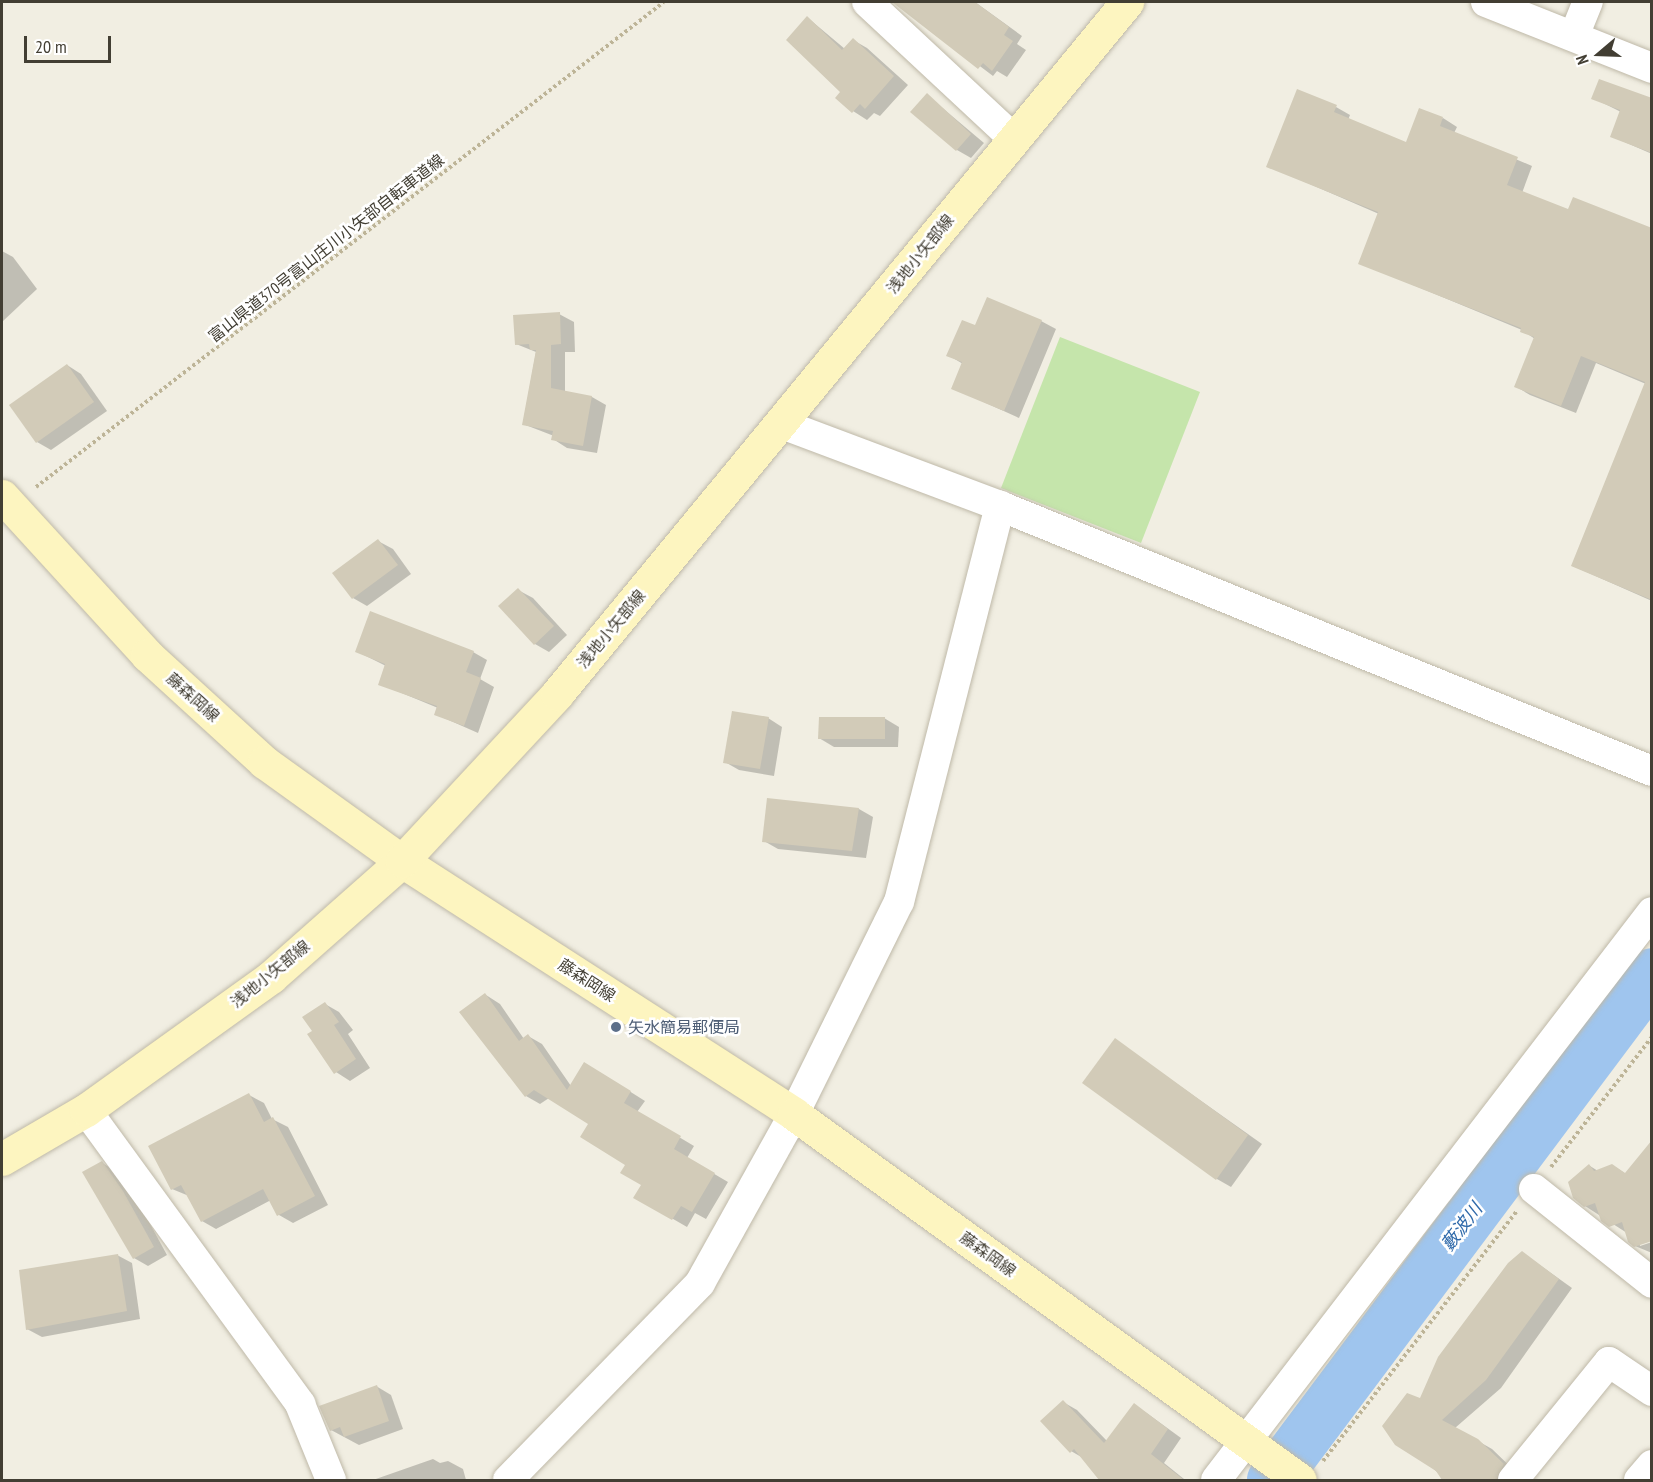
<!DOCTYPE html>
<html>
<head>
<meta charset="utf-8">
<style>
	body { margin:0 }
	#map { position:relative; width:1653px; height:1482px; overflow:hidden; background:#f1eee2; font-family:"PT Sans Narrow","Noto Sans JP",sans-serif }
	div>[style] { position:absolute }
	.green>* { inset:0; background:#c5e5ab }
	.shadow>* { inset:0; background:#0003 }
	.river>* { height:52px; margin:-26px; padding:0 26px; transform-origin:26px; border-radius:26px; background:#9fc5ee }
	.building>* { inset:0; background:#d2cbb8 }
	.path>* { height:4px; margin-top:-2px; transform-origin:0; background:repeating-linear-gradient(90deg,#bdb497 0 3px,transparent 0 6px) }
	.roads { filter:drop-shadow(0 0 2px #bfb9a8) drop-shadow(0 0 2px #bfb9a8) }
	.minor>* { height:30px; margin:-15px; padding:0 15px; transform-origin:15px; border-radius:15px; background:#fff }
	.secondary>* { height:33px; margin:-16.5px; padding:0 16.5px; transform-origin:16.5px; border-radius:16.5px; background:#fdf5c0 }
	.dots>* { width:16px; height:16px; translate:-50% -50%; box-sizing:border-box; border:3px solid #fff; border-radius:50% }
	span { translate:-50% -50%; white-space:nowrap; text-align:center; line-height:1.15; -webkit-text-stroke:5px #fff; paint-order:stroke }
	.street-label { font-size:16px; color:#423e33 }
	.service-label { font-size:16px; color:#4e5e75 }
	.left { translate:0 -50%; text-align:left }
	.water-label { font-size:18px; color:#306aaa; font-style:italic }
	.frame { position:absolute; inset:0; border:3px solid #423e33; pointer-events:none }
	.north { position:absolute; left:1569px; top:24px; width:60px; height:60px; -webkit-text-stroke:4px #fff; paint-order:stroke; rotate:251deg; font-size:16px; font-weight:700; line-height:24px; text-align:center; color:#423e33 }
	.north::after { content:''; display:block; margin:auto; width:21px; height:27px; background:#423e33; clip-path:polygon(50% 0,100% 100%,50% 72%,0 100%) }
	.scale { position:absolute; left:24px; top:36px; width:87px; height:27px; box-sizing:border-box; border:3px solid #423e33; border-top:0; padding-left:8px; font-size:18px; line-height:21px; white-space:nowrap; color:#423e33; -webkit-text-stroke:4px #fff; paint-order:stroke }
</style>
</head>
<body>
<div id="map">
	<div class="green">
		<i style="clip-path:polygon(1060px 337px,1200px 392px,1141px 543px,1001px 488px)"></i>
	</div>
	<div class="shadow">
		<i style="clip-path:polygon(895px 2px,975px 2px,1022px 36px,1017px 44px,1026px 50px,1007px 77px,997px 71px,993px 76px)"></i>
		<i style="clip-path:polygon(808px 18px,845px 49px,853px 40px,867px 48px,908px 85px,880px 116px,874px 113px,867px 120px,853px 111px)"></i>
		<i style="clip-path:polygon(927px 95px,984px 143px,971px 158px,957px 150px)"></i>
		<i style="clip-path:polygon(1593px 98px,1652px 99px,1652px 154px,1611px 136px,1621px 112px)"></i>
		<i style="clip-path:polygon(1336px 107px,1350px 115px,1348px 120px,1407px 144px,1443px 118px,1457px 127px,1454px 133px,1532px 166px,1522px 193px,1569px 211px,1652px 230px,1652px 601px,1573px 566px,1646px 384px,1596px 363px,1576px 413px,1530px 395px,1515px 386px,1535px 339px,1522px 330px,1360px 263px,1379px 214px,1268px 166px)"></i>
		<i style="clip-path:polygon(2px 251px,13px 257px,37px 289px,2px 322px)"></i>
		<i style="clip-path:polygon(559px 314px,574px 322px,575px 352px,565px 352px,565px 392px,592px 397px,606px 405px,597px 453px,567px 448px,553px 439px,554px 436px,523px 424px,536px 352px,516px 344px)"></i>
		<i style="clip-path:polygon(1041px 321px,1056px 329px,1019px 418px,953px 388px,963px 364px,948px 355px,976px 327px)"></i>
		<i style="clip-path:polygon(67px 365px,81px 374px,107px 411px,51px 450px,37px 442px)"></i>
		<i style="clip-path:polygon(378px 541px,393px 549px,411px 574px,367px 606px,353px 598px)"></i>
		<i style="clip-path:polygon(518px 590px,533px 598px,567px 635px,549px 652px,535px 644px)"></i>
		<i style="clip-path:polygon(356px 651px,473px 652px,487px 660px,480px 679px,494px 687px,478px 733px,435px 714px,438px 708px,380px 684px,386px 666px)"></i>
		<i style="clip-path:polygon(768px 718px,782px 727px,774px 776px,739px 770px,725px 762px)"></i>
		<i style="clip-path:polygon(884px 718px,899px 727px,898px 747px,834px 747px,819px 738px)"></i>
		<i style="clip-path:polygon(768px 800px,859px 809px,873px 817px,866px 858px,778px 849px,764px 841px)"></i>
		<i style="clip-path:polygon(486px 995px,500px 1004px,524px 1039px,528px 1036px,542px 1044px,571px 1086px,599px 1072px,645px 1101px,637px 1112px,694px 1146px,687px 1158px,728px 1182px,706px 1219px,695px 1213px,687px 1227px,635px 1197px,643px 1184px,590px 1123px,549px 1098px,540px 1104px,526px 1096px)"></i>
		<i style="clip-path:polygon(325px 1004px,339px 1012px,353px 1030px,348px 1034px,370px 1068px,350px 1081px,336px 1072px,314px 1031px)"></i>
		<i style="clip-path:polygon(1115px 1040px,1262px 1144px,1231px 1187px,1217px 1179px)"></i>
		<i style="clip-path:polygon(249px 1095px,264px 1103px,272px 1119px,288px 1127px,328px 1205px,293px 1223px,279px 1215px,271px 1200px,216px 1229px,202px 1221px,189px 1196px,172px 1189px)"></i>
		<i style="clip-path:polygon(102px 1163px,116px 1171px,137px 1200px,167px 1255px,148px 1266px,134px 1258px)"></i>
		<i style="clip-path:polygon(1612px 1165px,1626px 1174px,1640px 1246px,1652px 1242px,1652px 1253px,1635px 1246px,1627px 1233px,1585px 1206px,1590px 1166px,1598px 1171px)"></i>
		<i style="clip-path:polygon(1523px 1253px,1572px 1288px,1501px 1388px,1455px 1428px,1492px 1449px,1517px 1473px,1513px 1480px,1446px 1480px,1427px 1463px,1421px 1400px)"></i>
		<i style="clip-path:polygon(117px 1255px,132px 1263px,140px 1319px,42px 1337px,27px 1329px)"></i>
		<i style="clip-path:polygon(376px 1386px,391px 1395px,403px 1429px,359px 1445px,331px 1430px)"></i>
		<i style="clip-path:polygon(1063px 1402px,1077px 1410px,1107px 1441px,1134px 1405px,1148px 1414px,1181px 1438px,1164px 1463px,1184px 1479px,1101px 1480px,1083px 1458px,1071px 1451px)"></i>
		<i style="clip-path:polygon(433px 1459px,440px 1463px,448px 1461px,463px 1469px,466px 1480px,373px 1480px)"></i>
	</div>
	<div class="river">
		<i style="left:1273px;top:1480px;width:632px;rotate:-53.17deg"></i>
	</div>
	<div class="building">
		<i style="clip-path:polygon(892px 2px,975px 2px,1009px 27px,1004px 35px,1013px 41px,992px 71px,983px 63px,978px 69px)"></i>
		<i style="clip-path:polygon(807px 16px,842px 50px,853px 38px,894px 76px,865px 109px,860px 104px,852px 113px,835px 98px,840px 92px,786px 40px)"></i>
		<i style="clip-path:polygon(1599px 79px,1652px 98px,1652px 153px,1610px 137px,1620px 110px,1591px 99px)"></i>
		<i style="clip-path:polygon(1297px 89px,1337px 105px,1334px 112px,1406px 142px,1419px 108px,1443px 117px,1440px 126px,1518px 157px,1507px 185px,1568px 209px,1573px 197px,1652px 228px,1652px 600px,1571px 566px,1645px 382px,1581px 356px,1561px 406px,1514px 387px,1534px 337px,1520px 332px,1521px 328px,1358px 264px,1378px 212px,1266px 167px)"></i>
		<i style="clip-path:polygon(927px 93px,971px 134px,956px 151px,910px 112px)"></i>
		<i style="clip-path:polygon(987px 297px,1042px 320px,1004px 411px,951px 389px,962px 362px,946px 356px,962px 320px,975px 325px)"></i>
		<i style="clip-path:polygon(560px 312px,561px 344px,551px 345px,551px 388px,592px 396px,583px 446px,551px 440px,553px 431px,522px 425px,536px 350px,530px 350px,529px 344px,515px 345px,513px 315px)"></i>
		<i style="clip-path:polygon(67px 364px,94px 402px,36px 443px,9px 405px)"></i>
		<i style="clip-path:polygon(378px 539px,398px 565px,352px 599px,332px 573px)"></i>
		<i style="clip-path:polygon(518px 588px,554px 626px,534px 645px,498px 606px)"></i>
		<i style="clip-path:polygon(370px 611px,474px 651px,466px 672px,481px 678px,464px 726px,434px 715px,437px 706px,378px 685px,385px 664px,355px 652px)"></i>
		<i style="clip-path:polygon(732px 711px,769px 717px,760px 769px,723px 763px)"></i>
		<i style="clip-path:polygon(819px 717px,885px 717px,885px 739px,818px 739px)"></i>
		<i style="clip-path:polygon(767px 798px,859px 808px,852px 851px,762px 842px)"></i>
		<i style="clip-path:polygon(485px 993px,519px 1041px,528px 1034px,567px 1090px,584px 1062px,631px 1091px,624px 1103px,681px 1136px,674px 1149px,715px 1173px,692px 1212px,681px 1206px,672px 1220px,633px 1198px,641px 1185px,620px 1173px,625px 1165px,580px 1137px,588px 1124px,534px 1090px,525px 1097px,459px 1012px)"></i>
		<i style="clip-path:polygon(325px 1002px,339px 1022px,334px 1025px,356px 1059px,334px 1074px,307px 1034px,312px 1031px,302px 1017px)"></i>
		<i style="clip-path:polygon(1115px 1038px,1248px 1135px,1216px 1180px,1082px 1083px)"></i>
		<i style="clip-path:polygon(249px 1093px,264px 1122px,273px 1117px,315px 1196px,277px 1216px,263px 1189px,201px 1222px,181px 1185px,171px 1190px,148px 1146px)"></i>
		<i style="clip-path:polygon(1652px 1140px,1652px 1241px,1634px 1247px,1628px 1242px,1622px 1222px,1609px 1227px,1601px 1221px,1595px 1203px,1584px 1207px,1573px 1198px,1568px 1182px,1589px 1164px,1594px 1171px,1612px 1164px,1625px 1173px)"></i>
		<i style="clip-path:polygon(102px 1161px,123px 1191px,154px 1247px,133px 1259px,82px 1172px)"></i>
		<i style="clip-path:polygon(1522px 1251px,1559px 1279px,1486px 1380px,1442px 1420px,1478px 1439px,1504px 1464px,1496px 1480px,1442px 1480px,1436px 1471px,1395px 1445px,1382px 1426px,1407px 1393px,1420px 1398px,1438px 1357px,1508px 1263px)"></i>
		<i style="clip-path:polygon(118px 1254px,127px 1311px,26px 1330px,19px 1270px)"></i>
		<i style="clip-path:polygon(377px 1385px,389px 1421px,344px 1437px,340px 1427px,330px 1431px,319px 1406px)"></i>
		<i style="clip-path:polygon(1063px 1400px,1104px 1443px,1134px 1403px,1168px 1429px,1151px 1454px,1184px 1480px,1099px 1480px,1074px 1449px,1070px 1453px,1040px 1421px)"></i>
	</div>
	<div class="path">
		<i style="left:36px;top:487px;width:793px;rotate:-37.68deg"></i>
		<i style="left:1551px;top:1167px;width:165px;rotate:-52.2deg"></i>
		<i style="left:1323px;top:1461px;width:316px;rotate:-52.2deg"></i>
	</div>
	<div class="roads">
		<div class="minor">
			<i style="left:867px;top:2px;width:201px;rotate:43deg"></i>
			<i style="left:1486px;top:2px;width:179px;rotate:21.7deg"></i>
			<i style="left:1574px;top:36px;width:37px;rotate:-68deg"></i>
			<i style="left:782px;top:424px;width:233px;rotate:20.6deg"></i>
			<i style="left:1000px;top:506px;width:704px;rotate:22.12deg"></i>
			<i style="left:86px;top:1110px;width:364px;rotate:53.9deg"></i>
			<i style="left:300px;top:1404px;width:82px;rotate:67.8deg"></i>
			<i style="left:1534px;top:1189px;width:151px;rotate:38.5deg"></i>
			<i style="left:508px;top:1480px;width:275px;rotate:-45.7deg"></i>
			<i style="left:700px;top:1283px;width:193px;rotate:-60.9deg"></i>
			<i style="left:794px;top:1114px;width:237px;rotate:-63.7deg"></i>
			<i style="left:899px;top:902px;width:409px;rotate:-75.7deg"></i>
			<i style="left:1216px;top:1480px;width:716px;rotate:-52.49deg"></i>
			<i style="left:1513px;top:1480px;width:152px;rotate:-50.9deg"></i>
			<i style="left:1609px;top:1362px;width:52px;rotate:34deg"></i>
			<i style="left:1639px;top:1480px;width:20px;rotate:-49deg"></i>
		</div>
		<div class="secondary">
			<i style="left:2px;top:496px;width:215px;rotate:47.6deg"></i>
			<i style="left:147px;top:655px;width:159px;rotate:42.4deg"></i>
			<i style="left:264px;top:762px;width:170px;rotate:35.7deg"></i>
			<i style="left:402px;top:861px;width:467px;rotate:32.8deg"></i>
			<i style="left:794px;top:1114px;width:624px;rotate:35.88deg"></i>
			<i style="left:2px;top:1159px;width:97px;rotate:-30.3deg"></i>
			<i style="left:86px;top:1110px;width:228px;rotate:-35.7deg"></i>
			<i style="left:271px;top:977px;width:175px;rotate:-41.5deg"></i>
			<i style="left:402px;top:861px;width:228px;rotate:-47.1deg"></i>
			<i style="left:557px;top:694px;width:897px;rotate:-50.52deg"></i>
		</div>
	</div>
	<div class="dots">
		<i style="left:616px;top:1027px;background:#5c6f8a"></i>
	</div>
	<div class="street-label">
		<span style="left:326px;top:248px;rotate:-38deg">富山県道370号富山庄川小矢部自転車道線</span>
		<span style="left:920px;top:254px;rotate:-51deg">浅地小矢部線</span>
		<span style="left:611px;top:629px;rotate:-50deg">浅地小矢部線</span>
		<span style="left:193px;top:697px;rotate:42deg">藤森岡線</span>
		<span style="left:270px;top:974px;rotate:-39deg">浅地小矢部線</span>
		<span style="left:587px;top:980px;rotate:33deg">藤森岡線</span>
		<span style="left:988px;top:1254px;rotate:36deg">藤森岡線</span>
	</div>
	<div class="service-label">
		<span class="left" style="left:628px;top:1027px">矢水簡易郵便局</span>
	</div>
	<div class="water-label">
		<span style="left:1462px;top:1227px;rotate:-53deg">藪波川</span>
	</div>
	<div class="frame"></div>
	<div class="north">N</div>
	<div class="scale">20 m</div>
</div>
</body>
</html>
